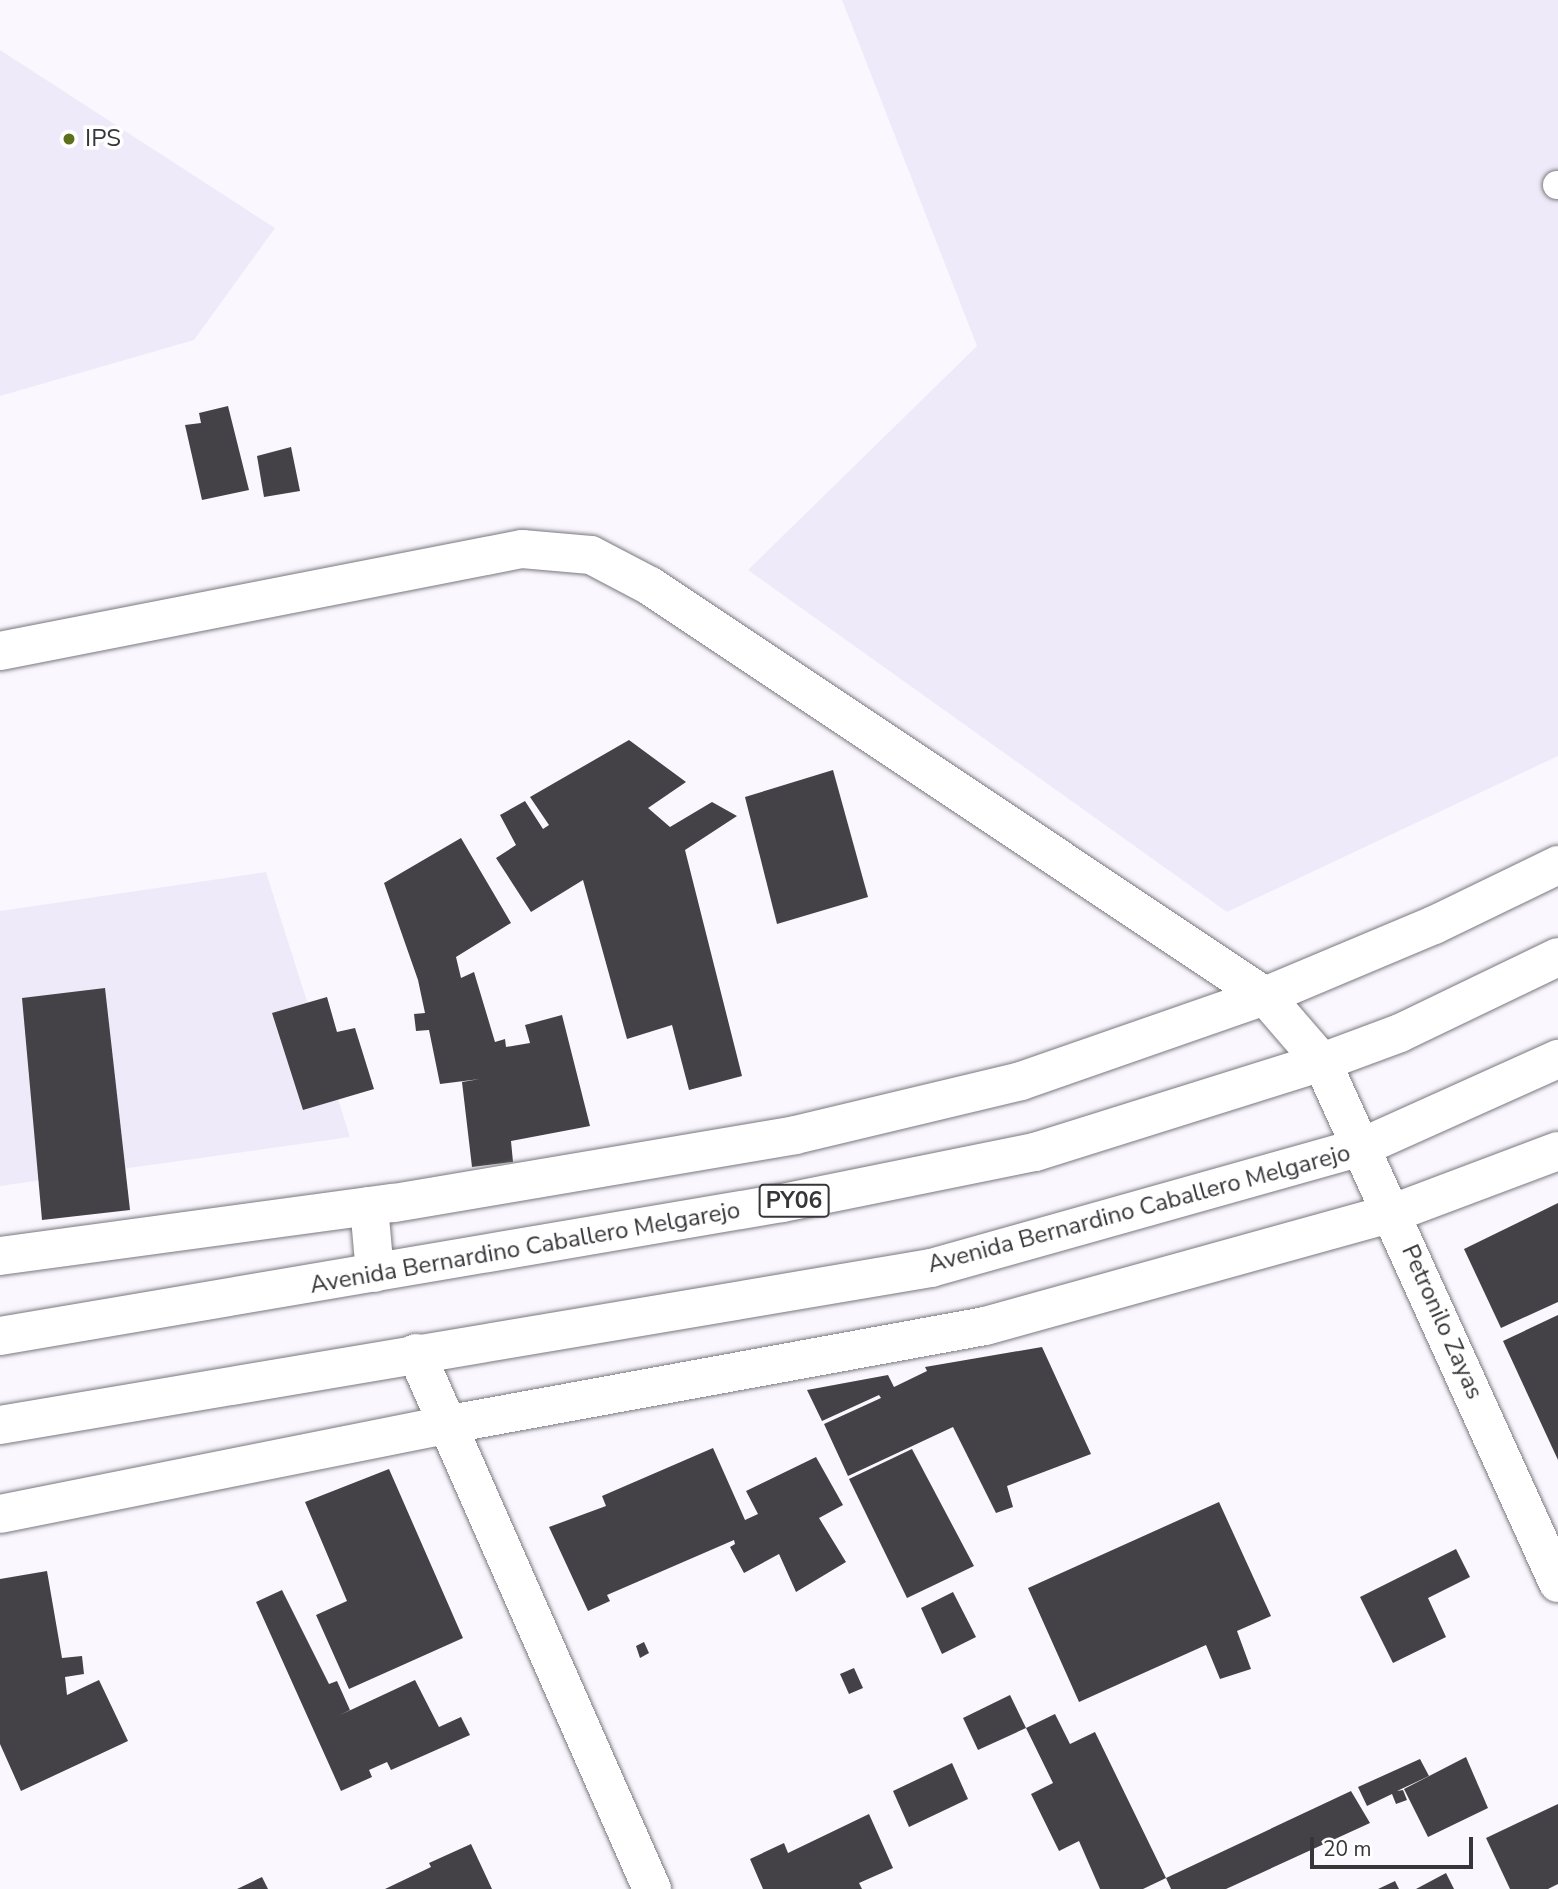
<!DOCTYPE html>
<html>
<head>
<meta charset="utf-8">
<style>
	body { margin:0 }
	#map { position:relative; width:1558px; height:1889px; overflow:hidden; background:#faf7fe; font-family:"Nunito Sans",sans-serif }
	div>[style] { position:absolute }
	.built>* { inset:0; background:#efeaf9 }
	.building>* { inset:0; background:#444247 }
	.roads { filter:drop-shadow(0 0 2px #7a787e) drop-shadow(0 0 2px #7a787e) }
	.lane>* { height:28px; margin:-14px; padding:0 14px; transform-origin:14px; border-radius:14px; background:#fff }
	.street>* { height:38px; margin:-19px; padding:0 19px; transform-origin:19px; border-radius:19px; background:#fff }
	.highway>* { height:38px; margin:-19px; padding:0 19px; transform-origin:19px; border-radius:19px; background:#fff }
	.dots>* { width:19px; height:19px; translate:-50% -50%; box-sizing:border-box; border:4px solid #fff; border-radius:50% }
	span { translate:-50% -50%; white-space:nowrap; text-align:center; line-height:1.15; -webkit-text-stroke:7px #fff; paint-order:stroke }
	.shield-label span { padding:2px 5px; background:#fff; border:2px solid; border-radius:5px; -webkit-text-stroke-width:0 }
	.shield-label { font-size:23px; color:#363538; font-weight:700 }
	.poi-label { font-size:24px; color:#363538 }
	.left { translate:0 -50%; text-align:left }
	.street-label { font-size:24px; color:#363538 }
	.scale { position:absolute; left:1310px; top:1837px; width:163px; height:32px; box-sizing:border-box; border:4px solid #363538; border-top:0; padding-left:9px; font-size:21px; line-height:24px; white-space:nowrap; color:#363538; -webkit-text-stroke:5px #fff; paint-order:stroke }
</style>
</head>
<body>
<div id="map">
	<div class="built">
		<i style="clip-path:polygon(842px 0,1558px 0,1558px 756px,1227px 912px,748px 570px,977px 346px)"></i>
		<i style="clip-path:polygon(0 50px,275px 228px,194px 340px,0 396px)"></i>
		<i style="clip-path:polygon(266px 872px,350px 1137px,0 1186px,0 911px)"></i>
	</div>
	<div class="building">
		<i style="clip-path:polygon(228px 406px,249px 490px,202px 500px,185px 425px,201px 423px,199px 413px)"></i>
		<i style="clip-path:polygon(291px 447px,300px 491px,264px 497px,257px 456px)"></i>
		<i style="clip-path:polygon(629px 740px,686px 782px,648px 808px,670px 827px,712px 802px,737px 816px,685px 850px,742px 1076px,689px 1090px,672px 1025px,627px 1039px,583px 880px,531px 912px,496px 858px,516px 845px,500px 815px,525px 801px,543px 829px,549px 825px,530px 797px)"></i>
		<i style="clip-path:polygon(833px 770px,868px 897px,777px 924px,745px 797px)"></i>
		<i style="clip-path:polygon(461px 838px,511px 923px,456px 957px,461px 978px,474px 972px,495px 1042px,505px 1039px,506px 1047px,530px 1043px,525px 1025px,562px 1015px,590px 1126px,511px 1141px,513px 1162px,472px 1167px,462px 1082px,480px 1079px,440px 1084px,429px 1030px,416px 1031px,414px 1014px,425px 1013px,418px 980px,384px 883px)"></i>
		<i style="clip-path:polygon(105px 988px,130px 1210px,42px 1220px,22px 998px)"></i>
		<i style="clip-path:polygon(327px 997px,337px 1032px,355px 1028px,374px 1089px,303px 1110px,272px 1013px)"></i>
		<i style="clip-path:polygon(1558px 1203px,1558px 1302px,1501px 1328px,1464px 1249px)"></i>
		<i style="clip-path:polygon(1558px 1315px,1558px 1460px,1503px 1341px)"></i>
		<i style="clip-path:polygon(1042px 1347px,1091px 1454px,1007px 1486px,1013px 1507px,996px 1513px,953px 1427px,848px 1476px,824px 1424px,881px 1398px,879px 1395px,822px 1421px,807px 1390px,888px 1375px,894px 1387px,927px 1371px,925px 1367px)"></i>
		<i style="clip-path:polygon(713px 1448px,745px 1520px,758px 1514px,746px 1491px,816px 1457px,843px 1505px,819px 1518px,846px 1562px,796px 1592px,779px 1554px,744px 1573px,730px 1547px,735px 1544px,734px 1540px,607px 1595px,610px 1601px,588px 1611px,549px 1527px,606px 1506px,602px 1496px)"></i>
		<i style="clip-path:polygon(912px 1449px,974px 1566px,907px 1598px,849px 1479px)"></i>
		<i style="clip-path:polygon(389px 1469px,463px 1638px,349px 1689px,316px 1615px,347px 1601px,305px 1502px)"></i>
		<i style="clip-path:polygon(1219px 1502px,1271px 1616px,1237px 1631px,1251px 1669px,1220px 1679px,1206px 1645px,1079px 1702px,1028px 1588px)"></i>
		<i style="clip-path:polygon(1456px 1549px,1470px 1577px,1428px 1598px,1446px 1637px,1393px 1663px,1360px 1597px)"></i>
		<i style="clip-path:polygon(47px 1571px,62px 1658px,82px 1656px,84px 1674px,65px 1677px,67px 1695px,99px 1680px,128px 1741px,21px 1791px,0 1744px,0 1579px)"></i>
		<i style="clip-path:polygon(282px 1590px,329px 1684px,337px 1681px,350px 1710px,340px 1715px,415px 1680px,439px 1727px,461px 1717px,470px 1735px,391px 1770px,387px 1762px,369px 1770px,372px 1777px,341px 1791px,256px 1602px)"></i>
		<i style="clip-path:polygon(953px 1592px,976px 1637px,942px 1654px,921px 1608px)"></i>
		<i style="clip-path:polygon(644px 1642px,649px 1653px,640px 1658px,636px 1646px)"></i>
		<i style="clip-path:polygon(854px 1668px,863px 1688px,849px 1694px,840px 1674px)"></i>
		<i style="clip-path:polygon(1010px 1695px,1026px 1728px,978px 1750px,963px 1718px)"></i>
		<i style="clip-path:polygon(1055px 1714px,1070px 1744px,1095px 1732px,1166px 1878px,1351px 1791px,1370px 1823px,1226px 1889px,1171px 1889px,1166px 1878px,1143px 1889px,1100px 1889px,1079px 1841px,1059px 1851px,1031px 1794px,1053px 1783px,1026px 1728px)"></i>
		<i style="clip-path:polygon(1466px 1757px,1488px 1808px,1428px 1837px,1404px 1789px)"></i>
		<i style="clip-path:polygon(1420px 1759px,1429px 1776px,1397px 1791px,1403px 1790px,1407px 1800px,1396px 1804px,1392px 1794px,1367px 1806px,1358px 1787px)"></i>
		<i style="clip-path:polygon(952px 1763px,968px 1799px,909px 1827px,893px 1791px)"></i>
		<i style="clip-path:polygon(1558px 1804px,1558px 1884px,1548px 1889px,1510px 1889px,1486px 1838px)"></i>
		<i style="clip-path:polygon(869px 1814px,893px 1868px,859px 1883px,862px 1889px,763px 1889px,750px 1859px,784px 1843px,788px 1853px)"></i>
		<i style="clip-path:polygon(471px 1844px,492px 1889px,385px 1889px,431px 1867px,429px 1863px)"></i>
		<i style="clip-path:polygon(1446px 1873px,1454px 1889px,1416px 1889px)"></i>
		<i style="clip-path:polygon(262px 1877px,268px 1889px,237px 1889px)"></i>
		<i style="clip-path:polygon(1395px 1881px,1399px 1889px,1378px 1889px)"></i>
	</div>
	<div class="roads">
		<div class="lane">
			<i style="left:1557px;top:185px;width:1px"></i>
		</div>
		<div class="street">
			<i style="left:0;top:651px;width:532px;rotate:-11.06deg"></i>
			<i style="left:522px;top:549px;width:69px;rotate:5deg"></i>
			<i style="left:591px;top:555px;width:67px;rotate:27.7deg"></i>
			<i style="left:650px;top:586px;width:739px;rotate:33.69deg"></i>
			<i style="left:1265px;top:996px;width:87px;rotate:49.2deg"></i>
			<i style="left:1322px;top:1062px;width:572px;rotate:65.63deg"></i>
			<i style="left:369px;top:1206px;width:67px;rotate:84.9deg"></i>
			<i style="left:0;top:1256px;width:398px;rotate:-7.7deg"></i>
			<i style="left:394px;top:1203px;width:407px;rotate:-9.6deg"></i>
			<i style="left:795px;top:1135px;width:232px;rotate:-13.4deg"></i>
			<i style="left:1021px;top:1081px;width:258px;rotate:-19.2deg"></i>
			<i style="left:1265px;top:996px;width:183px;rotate:-22.8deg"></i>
			<i style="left:1434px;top:925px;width:138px;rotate:-25.8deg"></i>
			<i style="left:416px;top:1353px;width:586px;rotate:66.24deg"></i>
			<i style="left:0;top:1514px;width:454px;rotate:-11.3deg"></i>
			<i style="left:445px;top:1425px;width:549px;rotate:-10.39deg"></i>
			<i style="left:985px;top:1326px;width:423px;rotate:-15.5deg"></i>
			<i style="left:1393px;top:1213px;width:176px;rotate:-20.6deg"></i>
		</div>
		<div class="highway">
			<i style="left:0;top:1336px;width:793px;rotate:-9.65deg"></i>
			<i style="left:782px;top:1203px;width:258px;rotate:-11.4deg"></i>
			<i style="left:1035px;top:1152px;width:301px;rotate:-17.4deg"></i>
			<i style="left:1322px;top:1062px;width:83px;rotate:-20.4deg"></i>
			<i style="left:1400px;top:1033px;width:175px;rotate:-25.7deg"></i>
			<i style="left:0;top:1425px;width:944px;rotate:-9.57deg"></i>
			<i style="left:931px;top:1268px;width:448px;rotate:-15.7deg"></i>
			<i style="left:1362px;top:1147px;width:215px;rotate:-24.2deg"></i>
		</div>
	</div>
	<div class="dots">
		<i style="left:69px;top:139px;background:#5d701d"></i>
	</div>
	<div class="shield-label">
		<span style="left:794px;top:1201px">PY06</span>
	</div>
	<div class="poi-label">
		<span class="left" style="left:85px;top:139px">IPS</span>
	</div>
	<div class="street-label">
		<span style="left:1139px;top:1209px;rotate:-15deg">Avenida Bernardino Caballero Melgarejo</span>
		<span style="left:525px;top:1248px;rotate:-10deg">Avenida Bernardino Caballero Melgarejo</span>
		<span style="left:1442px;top:1322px;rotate:66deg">Petronilo Zayas</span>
	</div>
	<div class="scale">20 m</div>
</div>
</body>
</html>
